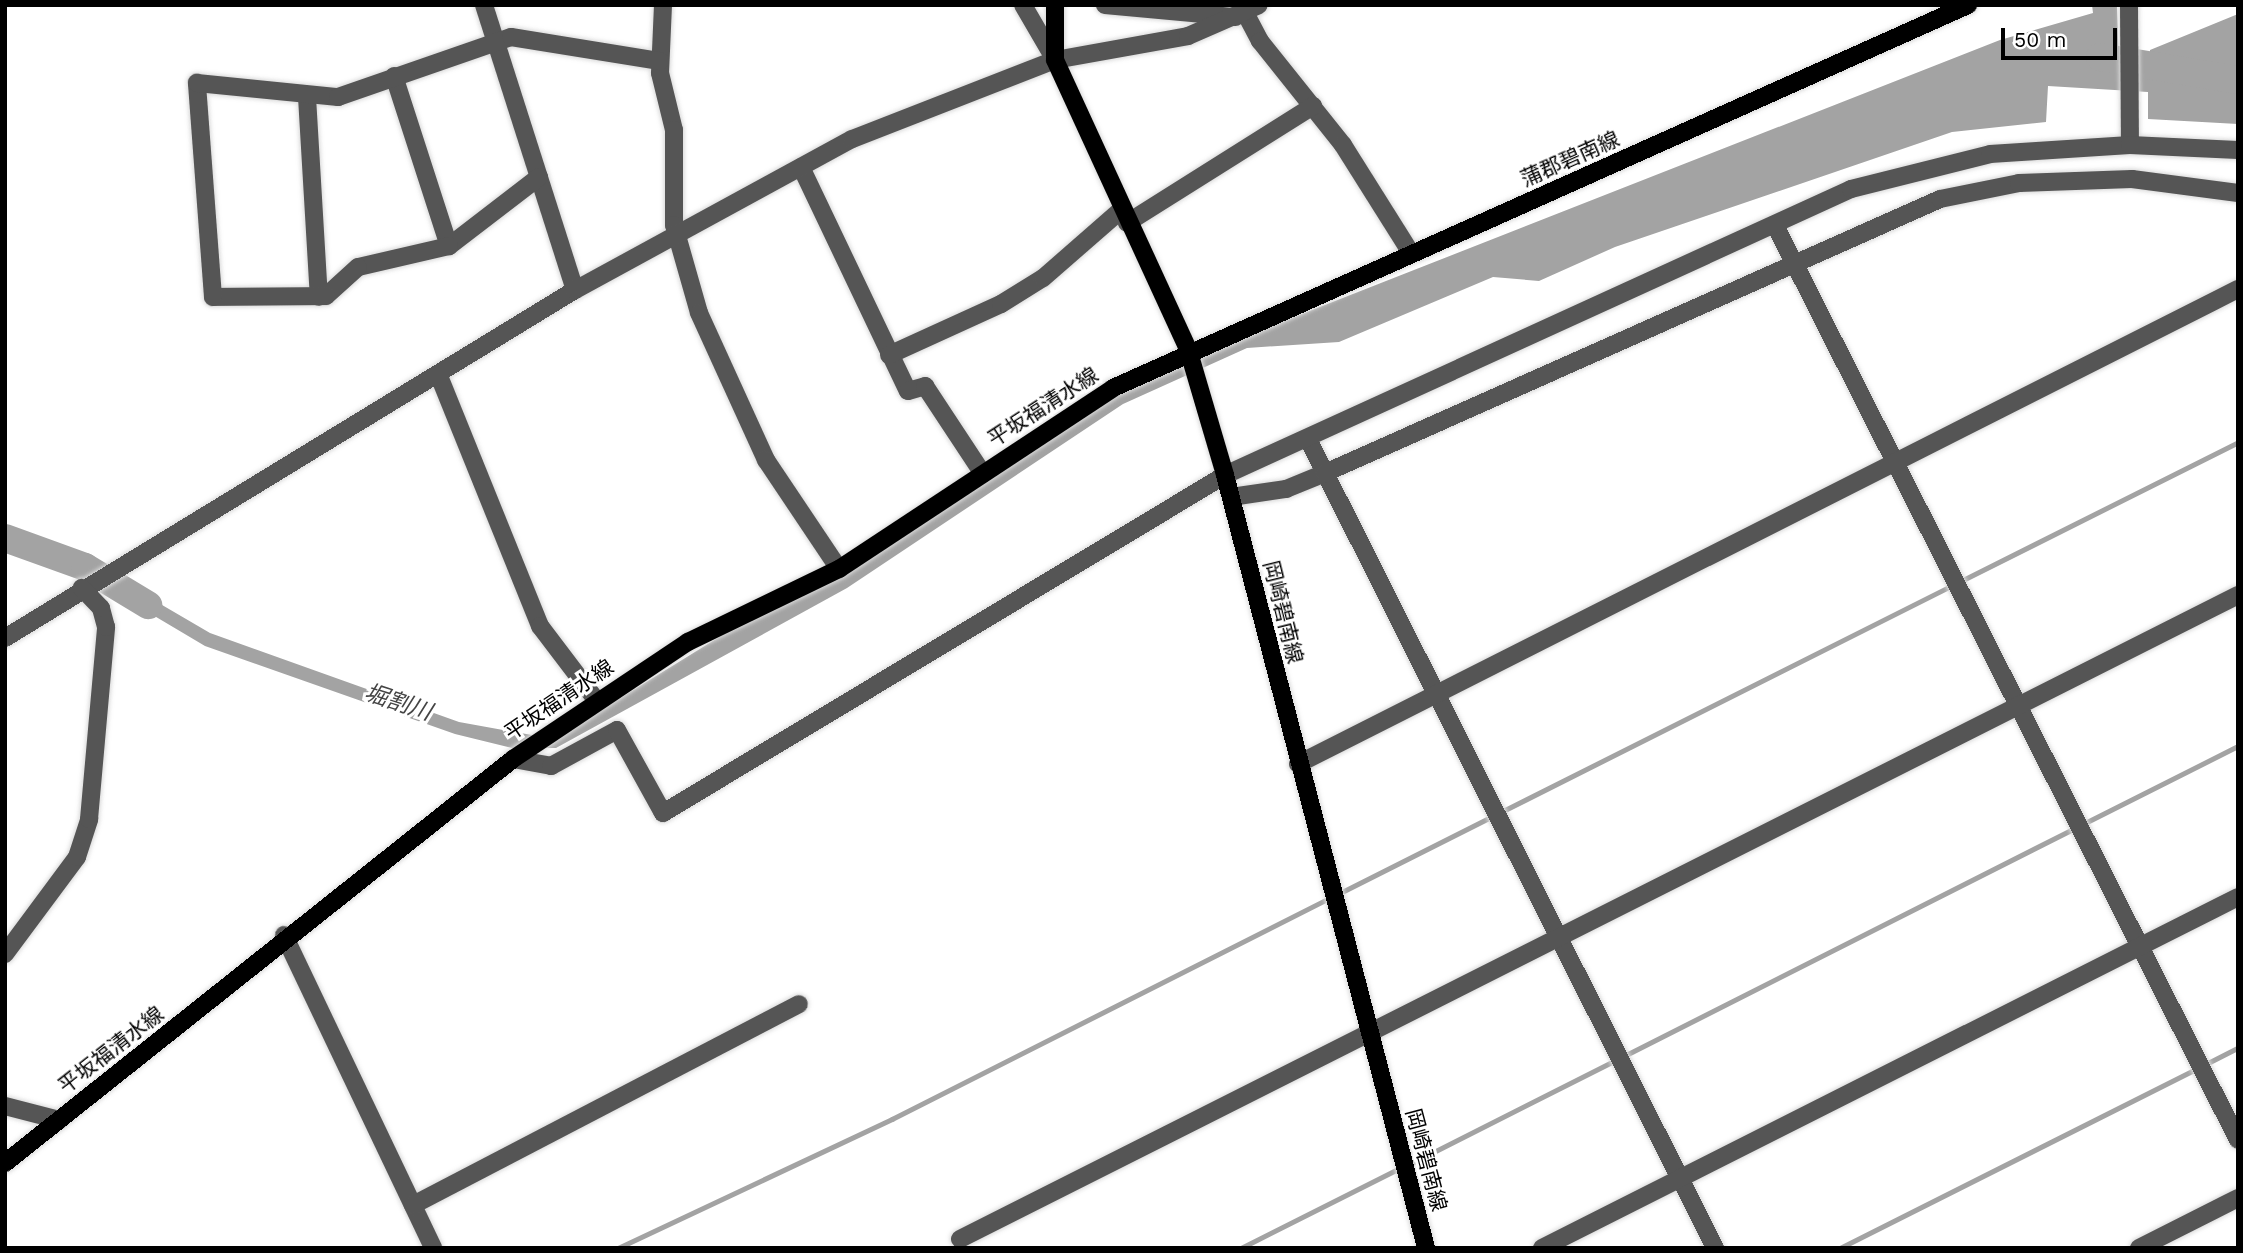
<!DOCTYPE html>
<html>
<head>
<meta charset="utf-8">
<style>
	body { margin:0 }
	#map { position:relative; width:2243px; height:1253px; overflow:hidden; background:#fff; font-family:"Work Sans","Noto Sans JP",sans-serif }
	div>[style] { position:absolute }
	.water>* { inset:0; background:#a3a3a3 }
	.stream>* { height:4.5px; margin:-2.25px; padding:0 2.25px; transform-origin:2.25px; border-radius:2.25px; background:#a3a3a3 }
	.river>* { height:28px; margin:-14px; padding:0 14px; transform-origin:14px; border-radius:14px; background:#a3a3a3 }
	.roads { filter:drop-shadow(0 0 2px #dbdbdb) drop-shadow(0 0 2px #dbdbdb) }
	.minor>* { height:18px; margin:-9px; padding:0 9px; transform-origin:9px; border-radius:9px; background:#555 }
	.major>* { height:18px; margin:-9px; padding:0 9px; transform-origin:9px; border-radius:9px; background:#000 }
	span { translate:-50% -50%; white-space:nowrap; text-align:center; line-height:1.15; -webkit-text-stroke:6px #fff; paint-order:stroke }
	.street-label { font-size:21px; color:#000 }
	.water-label { font-size:23px; color:#444; font-style:italic }
	.frame { position:absolute; inset:0; border:7px solid #000; pointer-events:none }
	.scale { position:absolute; left:2001px; top:28px; width:116px; height:32px; box-sizing:border-box; border:4px solid #000; border-top:0; padding-left:9px; font-size:21px; line-height:24px; white-space:nowrap; color:#000; -webkit-text-stroke:5px #fff; paint-order:stroke }
</style>
</head>
<body>
<div id="map">
	<div class="water">
		<i style="clip-path:polygon(2092px 5px,2117px 5px,2119px 70px,2149px 74px,2150px 50px,2238px 14px,2238px 124px,2148px 119px,2148px 92px,2048px 86px,2046px 122px,1952px 132px,1615px 247px,1539px 281px,1493px 277px,1339px 342px,1247px 348px,1123px 404px,847px 588px,556px 748px,512px 748px,455px 734px,205px 646px,109px 589px,121px 581px,210px 633px,459px 722px,554px 739px,724px 634px,854px 568px,1119px 393px,1228px 343px,2000px 40px,2093px 13px)"></i>
	</div>
	<div class="stream">
		<i style="left:1961px;top:581px;width:310px;rotate:-26.6deg"></i>
		<i style="left:1501px;top:812px;width:506px;rotate:-26.67deg"></i>
		<i style="left:2083px;top:824px;width:174px;rotate:-26.7deg"></i>
		<i style="left:1338px;top:894px;width:174px;rotate:-26.7deg"></i>
		<i style="left:1624px;top:1056px;width:505px;rotate:-26.82deg"></i>
		<i style="left:2204px;top:1065px;width:38px;rotate:-27deg"></i>
		<i style="left:1408px;top:1165px;width:233px;rotate:-26.8deg"></i>
		<i style="left:618px;top:1248px;width:303px;rotate:-25.2deg"></i>
		<i style="left:892px;top:1119px;width:491px;rotate:-26.8deg"></i>
		<i style="left:1241px;top:1248px;width:178px;rotate:-26.7deg"></i>
		<i style="left:1840px;top:1248px;width:398px;rotate:-26.7deg"></i>
	</div>
	<div class="river">
		<i style="left:2100px;top:57px;width:140px;rotate:9.5deg"></i>
		<i style="left:5px;top:538px;width:85px;rotate:19.9deg"></i>
		<i style="left:85px;top:567px;width:74px;rotate:31.1deg"></i>
	</div>
	<div class="roads">
		<div class="minor">
			<i style="left:484px;top:5px;width:299px;rotate:72.3deg"></i>
			<i style="left:663px;top:5px;width:68px;rotate:92.5deg"></i>
			<i style="left:660px;top:73px;width:59px;rotate:76.2deg"></i>
			<i style="left:674px;top:130px;width:95px;rotate:90deg"></i>
			<i style="left:674px;top:225px;width:91px;rotate:74.1deg"></i>
			<i style="left:699px;top:313px;width:162px;rotate:65.5deg"></i>
			<i style="left:766px;top:460px;width:131px;rotate:56.2deg"></i>
			<i style="left:1023px;top:5px;width:64px;rotate:59.8deg"></i>
			<i style="left:1105px;top:5px;width:131px;rotate:5.3deg"></i>
			<i style="left:1241px;top:5px;width:41px;rotate:62.2deg"></i>
			<i style="left:1260px;top:41px;width:133px;rotate:51.4deg"></i>
			<i style="left:1343px;top:145px;width:128px;rotate:57.8deg"></i>
			<i style="left:2129px;top:5px;width:140px;rotate:89.6deg"></i>
			<i style="left:394px;top:76px;width:179px;rotate:72.1deg"></i>
			<i style="left:307px;top:97px;width:200px;rotate:86.6deg"></i>
			<i style="left:801px;top:167px;width:248px;rotate:64.5deg"></i>
			<i style="left:908px;top:391px;width:18px;rotate:-16deg"></i>
			<i style="left:925px;top:386px;width:105px;rotate:56.6deg"></i>
			<i style="left:539px;top:177px;width:113px;rotate:142.5deg"></i>
			<i style="left:449px;top:246px;width:93px;rotate:167deg"></i>
			<i style="left:358px;top:267px;width:43px;rotate:137.8deg"></i>
			<i style="left:326px;top:296px;width:113px;rotate:179.5deg"></i>
			<i style="left:213px;top:297px;width:215px;rotate:-94.3deg"></i>
			<i style="left:197px;top:83px;width:142px;rotate:5.7deg"></i>
			<i style="left:338px;top:97px;width:183px;rotate:-19.1deg"></i>
			<i style="left:511px;top:37px;width:151px;rotate:9.2deg"></i>
			<i style="left:1127px;top:223px;width:220px;rotate:-32.2deg"></i>
			<i style="left:1775px;top:225px;width:1025px;rotate:63.16deg"></i>
			<i style="left:889px;top:355px;width:123px;rotate:-24.5deg"></i>
			<i style="left:1001px;top:304px;width:49px;rotate:-31.8deg"></i>
			<i style="left:1043px;top:278px;width:103px;rotate:-41.1deg"></i>
			<i style="left:439px;top:376px;width:270px;rotate:68deg"></i>
			<i style="left:540px;top:626px;width:94px;rotate:52.8deg"></i>
			<i style="left:1308px;top:439px;width:906px;rotate:63.29deg"></i>
			<i style="left:1231px;top:497px;width:56px;rotate:-8.3deg"></i>
			<i style="left:1286px;top:489px;width:42px;rotate:-22.3deg"></i>
			<i style="left:1325px;top:473px;width:673px;rotate:-24.01deg"></i>
			<i style="left:1940px;top:199px;width:81px;rotate:-11.4deg"></i>
			<i style="left:2019px;top:183px;width:113px;rotate:-2deg"></i>
			<i style="left:2132px;top:179px;width:107px;rotate:7.5deg"></i>
			<i style="left:5px;top:638px;width:668px;rotate:-31.41deg"></i>
			<i style="left:575px;top:290px;width:315px;rotate:-28.6deg"></i>
			<i style="left:852px;top:139px;width:218px;rotate:-21.3deg"></i>
			<i style="left:1055px;top:60px;width:135px;rotate:-10.2deg"></i>
			<i style="left:1188px;top:36px;width:77px;rotate:-23.6deg"></i>
			<i style="left:513px;top:759px;width:39px;rotate:10deg"></i>
			<i style="left:551px;top:766px;width:75px;rotate:-28.6deg"></i>
			<i style="left:617px;top:730px;width:95px;rotate:61deg"></i>
			<i style="left:663px;top:813px;width:656px;rotate:-31.02deg"></i>
			<i style="left:1225px;top:475px;width:688px;rotate:-24.55deg"></i>
			<i style="left:1851px;top:189px;width:143px;rotate:-14.1deg"></i>
			<i style="left:1990px;top:154px;width:140px;rotate:-3.7deg"></i>
			<i style="left:2130px;top:145px;width:108px;rotate:2.7deg"></i>
			<i style="left:1298px;top:764px;width:1053px;rotate:-26.81deg"></i>
			<i style="left:284px;top:935px;width:347px;rotate:64.5deg"></i>
			<i style="left:5px;top:954px;width:121px;rotate:-53.4deg"></i>
			<i style="left:77px;top:857px;width:40px;rotate:-72deg"></i>
			<i style="left:89px;top:819px;width:193px;rotate:-84.9deg"></i>
			<i style="left:106px;top:627px;width:20px;rotate:-105deg"></i>
			<i style="left:101px;top:608px;width:28px;rotate:-134deg"></i>
			<i style="left:5px;top:1106px;width:56px;rotate:14.5deg"></i>
			<i style="left:413px;top:1205px;width:435px;rotate:-27.5deg"></i>
			<i style="left:960px;top:1239px;width:1431px;rotate:-26.74deg"></i>
			<i style="left:1542px;top:1248px;width:779px;rotate:-26.76deg"></i>
			<i style="left:2139px;top:1248px;width:111px;rotate:-26.8deg"></i>
		</div>
		<div class="major">
			<i style="left:1055px;top:5px;width:55px;rotate:90deg"></i>
			<i style="left:1055px;top:60px;width:318px;rotate:65.3deg"></i>
			<i style="left:1188px;top:349px;width:131px;rotate:73.6deg"></i>
			<i style="left:1225px;top:475px;width:799px;rotate:75.42deg"></i>
			<i style="left:5px;top:1163px;width:649px;rotate:-38.49deg"></i>
			<i style="left:513px;top:759px;width:211px;rotate:-33.8deg"></i>
			<i style="left:688px;top:642px;width:168px;rotate:-25.8deg"></i>
			<i style="left:839px;top:569px;width:328px;rotate:-33.4deg"></i>
			<i style="left:1113px;top:388px;width:937px;rotate:-24.13deg"></i>
		</div>
	</div>
	<div class="street-label">
		<span style="left:1570px;top:159px;rotate:-24deg">蒲郡碧南線</span>
		<span style="left:1043px;top:407px;rotate:-33deg">平坂福清水線</span>
		<span style="left:1283px;top:612px;rotate:76deg">岡崎碧南線</span>
		<span style="left:559px;top:700px;rotate:-34deg">平坂福清水線</span>
		<span style="left:111px;top:1050px;rotate:-38deg">平坂福清水線</span>
		<span style="left:1426px;top:1160px;rotate:75deg">岡崎碧南線</span>
	</div>
	<div class="water-label">
		<span style="left:398px;top:703px;rotate:18deg">堀割川</span>
	</div>
	<div class="frame"></div>
	<div class="scale">50 m</div>
</div>
</body>
</html>
